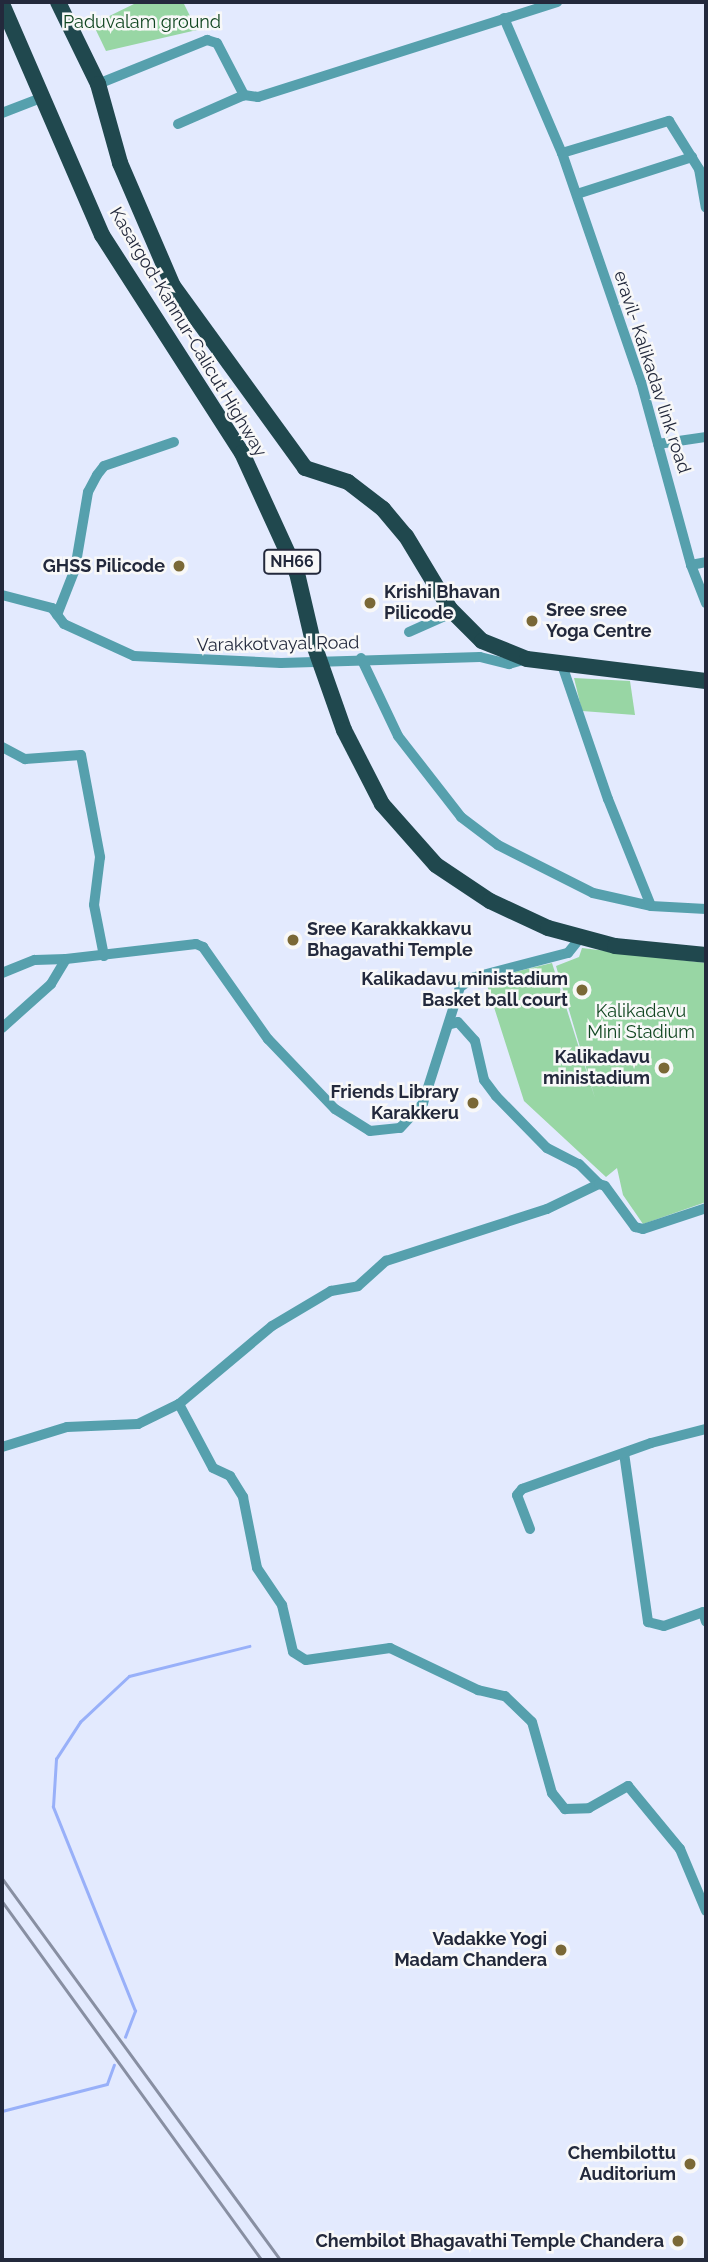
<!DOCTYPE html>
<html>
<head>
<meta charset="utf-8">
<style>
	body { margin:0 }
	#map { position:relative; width:708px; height:2262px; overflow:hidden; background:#e3eafe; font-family:Raleway,sans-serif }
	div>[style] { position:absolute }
	.green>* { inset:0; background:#98d6a4 }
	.stream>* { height:2.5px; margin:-1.25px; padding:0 1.25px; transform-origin:1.25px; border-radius:1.25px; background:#98b0f9 }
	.minor>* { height:10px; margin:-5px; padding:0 5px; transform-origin:5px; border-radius:5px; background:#56a0ad }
	.trunk>* { height:16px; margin:-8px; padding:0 8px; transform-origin:8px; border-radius:8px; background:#20484e }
	.rail>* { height:2.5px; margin:-1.25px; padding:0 1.25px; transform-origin:1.25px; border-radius:1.25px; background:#888fa2 }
	.dots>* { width:19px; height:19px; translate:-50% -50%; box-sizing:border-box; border:4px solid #f8f8f8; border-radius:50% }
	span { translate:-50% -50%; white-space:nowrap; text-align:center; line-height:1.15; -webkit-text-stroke:5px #f8f8f8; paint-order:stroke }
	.shield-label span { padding:2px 5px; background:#f8f8f8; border:2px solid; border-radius:5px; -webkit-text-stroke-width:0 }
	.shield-label { font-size:16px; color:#23293c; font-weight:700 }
	.park-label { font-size:18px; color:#114621 }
	.street-label { font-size:18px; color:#23293c }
	.poi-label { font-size:18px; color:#23293c; font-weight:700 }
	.right { translate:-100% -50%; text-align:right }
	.left { translate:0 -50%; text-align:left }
	.frame { position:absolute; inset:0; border:4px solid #23293c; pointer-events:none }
</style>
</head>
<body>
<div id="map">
	<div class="green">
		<i style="clip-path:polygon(138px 2px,183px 2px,197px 30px,106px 51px,93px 24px)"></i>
		<i style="clip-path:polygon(574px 678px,630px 681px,635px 715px,582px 711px)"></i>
		<i style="clip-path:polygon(582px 948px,706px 963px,706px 1202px,643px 1224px,623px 1195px,617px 1168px,606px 1177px,524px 1101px,485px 979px,552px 963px,595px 1098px,556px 966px,579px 957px)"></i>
	</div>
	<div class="stream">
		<i style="left:125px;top:2037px;width:28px;rotate:-69deg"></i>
		<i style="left:135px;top:2011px;width:220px;rotate:-111.9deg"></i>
		<i style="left:53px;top:1807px;width:48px;rotate:-86.4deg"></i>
		<i style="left:56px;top:1759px;width:44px;rotate:-57deg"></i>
		<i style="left:80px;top:1722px;width:67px;rotate:-43.2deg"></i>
		<i style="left:129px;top:1676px;width:124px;rotate:-14deg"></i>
		<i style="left:2px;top:2111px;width:108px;rotate:-14.4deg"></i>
		<i style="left:107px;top:2084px;width:20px;rotate:-70deg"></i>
	</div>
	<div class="minor">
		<i style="left:504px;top:18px;width:147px;rotate:66.8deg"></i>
		<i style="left:562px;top:153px;width:112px;rotate:-16.7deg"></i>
		<i style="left:669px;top:121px;width:57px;rotate:58deg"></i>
		<i style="left:699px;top:169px;width:39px;rotate:80deg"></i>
		<i style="left:98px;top:84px;width:118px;rotate:-22deg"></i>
		<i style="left:207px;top:40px;width:10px;rotate:17deg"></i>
		<i style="left:217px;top:43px;width:59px;rotate:62.6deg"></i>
		<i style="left:244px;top:95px;width:14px;rotate:8deg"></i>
		<i style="left:258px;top:97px;width:314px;rotate:-17.6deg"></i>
		<i style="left:2px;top:113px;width:42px;rotate:-21deg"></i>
		<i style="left:178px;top:124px;width:72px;rotate:-23.7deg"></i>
		<i style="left:562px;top:153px;width:242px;rotate:71deg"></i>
		<i style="left:641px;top:382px;width:190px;rotate:74.7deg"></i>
		<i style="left:691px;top:565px;width:41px;rotate:68.5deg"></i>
		<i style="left:577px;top:194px;width:121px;rotate:-17.8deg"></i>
		<i style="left:658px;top:444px;width:49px;rotate:-8.3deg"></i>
		<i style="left:691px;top:565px;width:15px;rotate:-11deg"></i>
		<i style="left:2px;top:595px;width:52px;rotate:14.6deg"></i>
		<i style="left:52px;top:608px;width:20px;rotate:53deg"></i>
		<i style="left:64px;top:624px;width:77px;rotate:24.6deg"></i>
		<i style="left:134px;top:656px;width:147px;rotate:2.7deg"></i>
		<i style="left:281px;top:663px;width:199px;rotate:-1.7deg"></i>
		<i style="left:480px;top:657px;width:30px;rotate:14deg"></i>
		<i style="left:509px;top:664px;width:19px;rotate:-16deg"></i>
		<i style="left:57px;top:615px;width:49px;rotate:-68.6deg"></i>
		<i style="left:75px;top:569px;width:78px;rotate:-80.4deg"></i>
		<i style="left:88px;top:492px;width:19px;rotate:-62deg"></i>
		<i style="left:97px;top:475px;width:11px;rotate:-52deg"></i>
		<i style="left:104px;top:466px;width:74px;rotate:-18.9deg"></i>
		<i style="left:409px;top:632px;width:42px;rotate:-24.1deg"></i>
		<i style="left:447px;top:615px;width:7px;rotate:-63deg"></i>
		<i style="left:361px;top:658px;width:86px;rotate:64.6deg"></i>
		<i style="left:398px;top:736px;width:103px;rotate:52.1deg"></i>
		<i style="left:461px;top:817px;width:46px;rotate:37.1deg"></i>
		<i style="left:498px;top:845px;width:106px;rotate:26.8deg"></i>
		<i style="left:593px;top:893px;width:59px;rotate:12.6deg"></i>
		<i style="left:651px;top:906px;width:55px;rotate:3.1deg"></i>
		<i style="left:561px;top:662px;width:145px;rotate:71.1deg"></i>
		<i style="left:608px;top:799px;width:115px;rotate:68.1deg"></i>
		<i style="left:2px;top:747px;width:26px;rotate:28deg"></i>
		<i style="left:25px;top:759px;width:56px;rotate:-4.1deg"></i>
		<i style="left:81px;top:755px;width:104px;rotate:79.4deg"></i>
		<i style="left:100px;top:857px;width:48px;rotate:97.1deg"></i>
		<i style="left:94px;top:905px;width:52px;rotate:78.9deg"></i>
		<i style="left:2px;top:973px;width:35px;rotate:-22deg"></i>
		<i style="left:35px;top:960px;width:31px;rotate:-2deg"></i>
		<i style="left:451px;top:1024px;width:7px;rotate:-16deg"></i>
		<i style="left:458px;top:1022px;width:25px;rotate:48deg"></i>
		<i style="left:475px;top:1041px;width:40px;rotate:77deg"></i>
		<i style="left:484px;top:1080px;width:20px;rotate:53deg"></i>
		<i style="left:496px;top:1096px;width:73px;rotate:45.6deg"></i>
		<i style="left:547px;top:1148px;width:36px;rotate:27deg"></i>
		<i style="left:579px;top:1164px;width:28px;rotate:45deg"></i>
		<i style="left:2px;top:1028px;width:66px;rotate:-41.9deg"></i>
		<i style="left:51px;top:984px;width:29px;rotate:-59deg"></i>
		<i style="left:66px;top:959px;width:131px;rotate:-6.6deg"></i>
		<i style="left:196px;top:944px;width:8px;rotate:23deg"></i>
		<i style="left:203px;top:947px;width:113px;rotate:54.8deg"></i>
		<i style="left:268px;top:1039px;width:97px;rotate:46.3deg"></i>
		<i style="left:335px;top:1109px;width:41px;rotate:32.2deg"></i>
		<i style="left:370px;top:1131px;width:30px;rotate:-6deg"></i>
		<i style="left:400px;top:1128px;width:34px;rotate:-47deg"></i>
		<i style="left:423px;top:1103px;width:122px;rotate:-72.3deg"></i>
		<i style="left:460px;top:987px;width:18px;rotate:-34deg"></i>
		<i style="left:475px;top:977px;width:96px;rotate:-14.5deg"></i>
		<i style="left:568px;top:953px;width:21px;rotate:-51deg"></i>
		<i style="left:179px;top:1404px;width:72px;rotate:62deg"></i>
		<i style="left:213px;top:1468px;width:19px;rotate:25deg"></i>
		<i style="left:230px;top:1476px;width:25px;rotate:58deg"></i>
		<i style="left:243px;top:1497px;width:72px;rotate:78.8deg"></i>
		<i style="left:257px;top:1568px;width:45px;rotate:56deg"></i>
		<i style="left:282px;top:1605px;width:48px;rotate:76.8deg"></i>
		<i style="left:293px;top:1652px;width:15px;rotate:32deg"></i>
		<i style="left:306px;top:1660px;width:85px;rotate:-8.1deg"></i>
		<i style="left:390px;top:1648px;width:98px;rotate:25.5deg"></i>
		<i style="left:478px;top:1690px;width:28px;rotate:13deg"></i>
		<i style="left:505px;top:1696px;width:37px;rotate:44deg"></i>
		<i style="left:532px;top:1722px;width:74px;rotate:74.3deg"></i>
		<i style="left:552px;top:1793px;width:21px;rotate:51deg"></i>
		<i style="left:565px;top:1809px;width:24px;rotate:-2deg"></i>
		<i style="left:589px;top:1808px;width:45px;rotate:-29.4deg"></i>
		<i style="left:628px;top:1786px;width:82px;rotate:50.5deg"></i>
		<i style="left:680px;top:1849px;width:67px;rotate:67.2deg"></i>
		<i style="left:2px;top:1447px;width:68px;rotate:-17.1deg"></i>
		<i style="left:67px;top:1427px;width:71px;rotate:-2.4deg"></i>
		<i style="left:138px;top:1424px;width:46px;rotate:-26deg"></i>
		<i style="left:179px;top:1404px;width:121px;rotate:-40deg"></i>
		<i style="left:272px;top:1326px;width:69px;rotate:-30.7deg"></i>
		<i style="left:331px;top:1291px;width:27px;rotate:-10deg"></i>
		<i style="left:358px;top:1286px;width:38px;rotate:-42deg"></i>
		<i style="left:386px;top:1261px;width:169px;rotate:-17.9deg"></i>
		<i style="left:547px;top:1209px;width:58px;rotate:-25.7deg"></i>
		<i style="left:599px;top:1184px;width:6px;rotate:18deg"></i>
		<i style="left:605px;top:1186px;width:51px;rotate:53.8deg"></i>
		<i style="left:635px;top:1227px;width:8px;rotate:14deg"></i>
		<i style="left:643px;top:1229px;width:66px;rotate:-18.4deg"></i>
		<i style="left:624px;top:1453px;width:171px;rotate:81.9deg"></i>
		<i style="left:648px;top:1622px;width:16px;rotate:14deg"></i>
		<i style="left:664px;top:1626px;width:41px;rotate:-19.7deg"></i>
		<i style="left:703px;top:1612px;width:10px;rotate:73deg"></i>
		<i style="left:530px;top:1529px;width:36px;rotate:-111deg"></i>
		<i style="left:517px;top:1495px;width:8px;rotate:-50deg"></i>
		<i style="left:522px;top:1489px;width:137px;rotate:-19.6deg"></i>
		<i style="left:651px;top:1443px;width:57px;rotate:-14.3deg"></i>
	</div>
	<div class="trunk">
		<i style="left:58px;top:2px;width:91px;rotate:64deg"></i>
		<i style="left:98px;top:84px;width:82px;rotate:74.4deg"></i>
		<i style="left:120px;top:163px;width:134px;rotate:66.7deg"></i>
		<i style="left:173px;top:286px;width:225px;rotate:54deg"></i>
		<i style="left:305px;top:468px;width:45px;rotate:18deg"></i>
		<i style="left:348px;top:482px;width:44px;rotate:37.6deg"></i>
		<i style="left:383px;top:509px;width:35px;rotate:50deg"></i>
		<i style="left:406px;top:536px;width:85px;rotate:58.9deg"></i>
		<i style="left:450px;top:609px;width:45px;rotate:45deg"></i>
		<i style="left:482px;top:641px;width:48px;rotate:21.8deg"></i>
		<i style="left:527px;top:659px;width:180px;rotate:7deg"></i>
		<i style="left:2px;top:4px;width:252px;rotate:66.6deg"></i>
		<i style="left:102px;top:235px;width:259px;rotate:57.3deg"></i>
		<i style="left:242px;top:453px;width:132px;rotate:65.4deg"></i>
		<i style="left:297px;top:573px;width:71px;rotate:76.9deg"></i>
		<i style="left:313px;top:642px;width:93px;rotate:70.6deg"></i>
		<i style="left:344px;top:730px;width:83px;rotate:62.8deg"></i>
		<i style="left:382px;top:804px;width:81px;rotate:48.5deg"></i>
		<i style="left:436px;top:865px;width:65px;rotate:33.7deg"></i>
		<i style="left:490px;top:901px;width:64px;rotate:25deg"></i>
		<i style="left:548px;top:928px;width:69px;rotate:15deg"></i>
		<i style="left:615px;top:946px;width:91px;rotate:5.6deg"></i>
	</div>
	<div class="rail">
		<i style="left:2px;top:1878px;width:473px;rotate:53.9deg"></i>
		<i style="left:2px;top:1901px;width:443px;rotate:54.1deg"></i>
	</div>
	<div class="dots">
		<i style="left:179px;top:566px;background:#7a6836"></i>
		<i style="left:370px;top:603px;background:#7a6836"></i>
		<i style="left:532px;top:621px;background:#7a6836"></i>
		<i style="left:293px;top:940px;background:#7a6836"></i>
		<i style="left:582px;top:990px;background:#7a6836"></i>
		<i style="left:664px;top:1068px;background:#7a6836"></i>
		<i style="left:473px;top:1103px;background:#7a6836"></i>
		<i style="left:561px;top:1950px;background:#7a6836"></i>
		<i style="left:690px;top:2164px;background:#7a6836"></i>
		<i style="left:678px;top:2241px;background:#7a6836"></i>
	</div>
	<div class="shield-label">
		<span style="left:292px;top:562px">NH66</span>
	</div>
	<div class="park-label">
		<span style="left:142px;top:22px">Paduvalam ground</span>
		<span style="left:641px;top:1022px">Kalikadavu<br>Mini Stadium</span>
	</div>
	<div class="street-label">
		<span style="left:188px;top:332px;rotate:59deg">Kasargod-Kannur-Calicut Highway</span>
		<span style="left:652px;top:372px;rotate:72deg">eravil- Kalikadav link road</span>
		<span style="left:278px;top:644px;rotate:-1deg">Varakkotvayal Road</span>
	</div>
	<div class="poi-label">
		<span class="right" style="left:165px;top:566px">GHSS Pilicode</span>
		<span class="left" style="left:384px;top:603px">Krishi Bhavan<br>Pilicode</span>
		<span class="left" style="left:546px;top:621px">Sree sree<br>Yoga Centre</span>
		<span class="left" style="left:307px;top:940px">Sree Karakkakkavu<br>Bhagavathi Temple</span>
		<span class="right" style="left:568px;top:990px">Kalikadavu ministadium<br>Basket ball court</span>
		<span class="right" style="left:650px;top:1068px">Kalikadavu<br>ministadium</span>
		<span class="right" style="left:459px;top:1103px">Friends Library<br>Karakkeru</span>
		<span class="right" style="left:547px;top:1950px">Vadakke Yogi<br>Madam Chandera</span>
		<span class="right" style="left:676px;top:2164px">Chembilottu<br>Auditorium</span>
		<span class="right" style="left:664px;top:2241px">Chembilot Bhagavathi Temple Chandera</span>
	</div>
	<div class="frame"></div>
</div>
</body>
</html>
